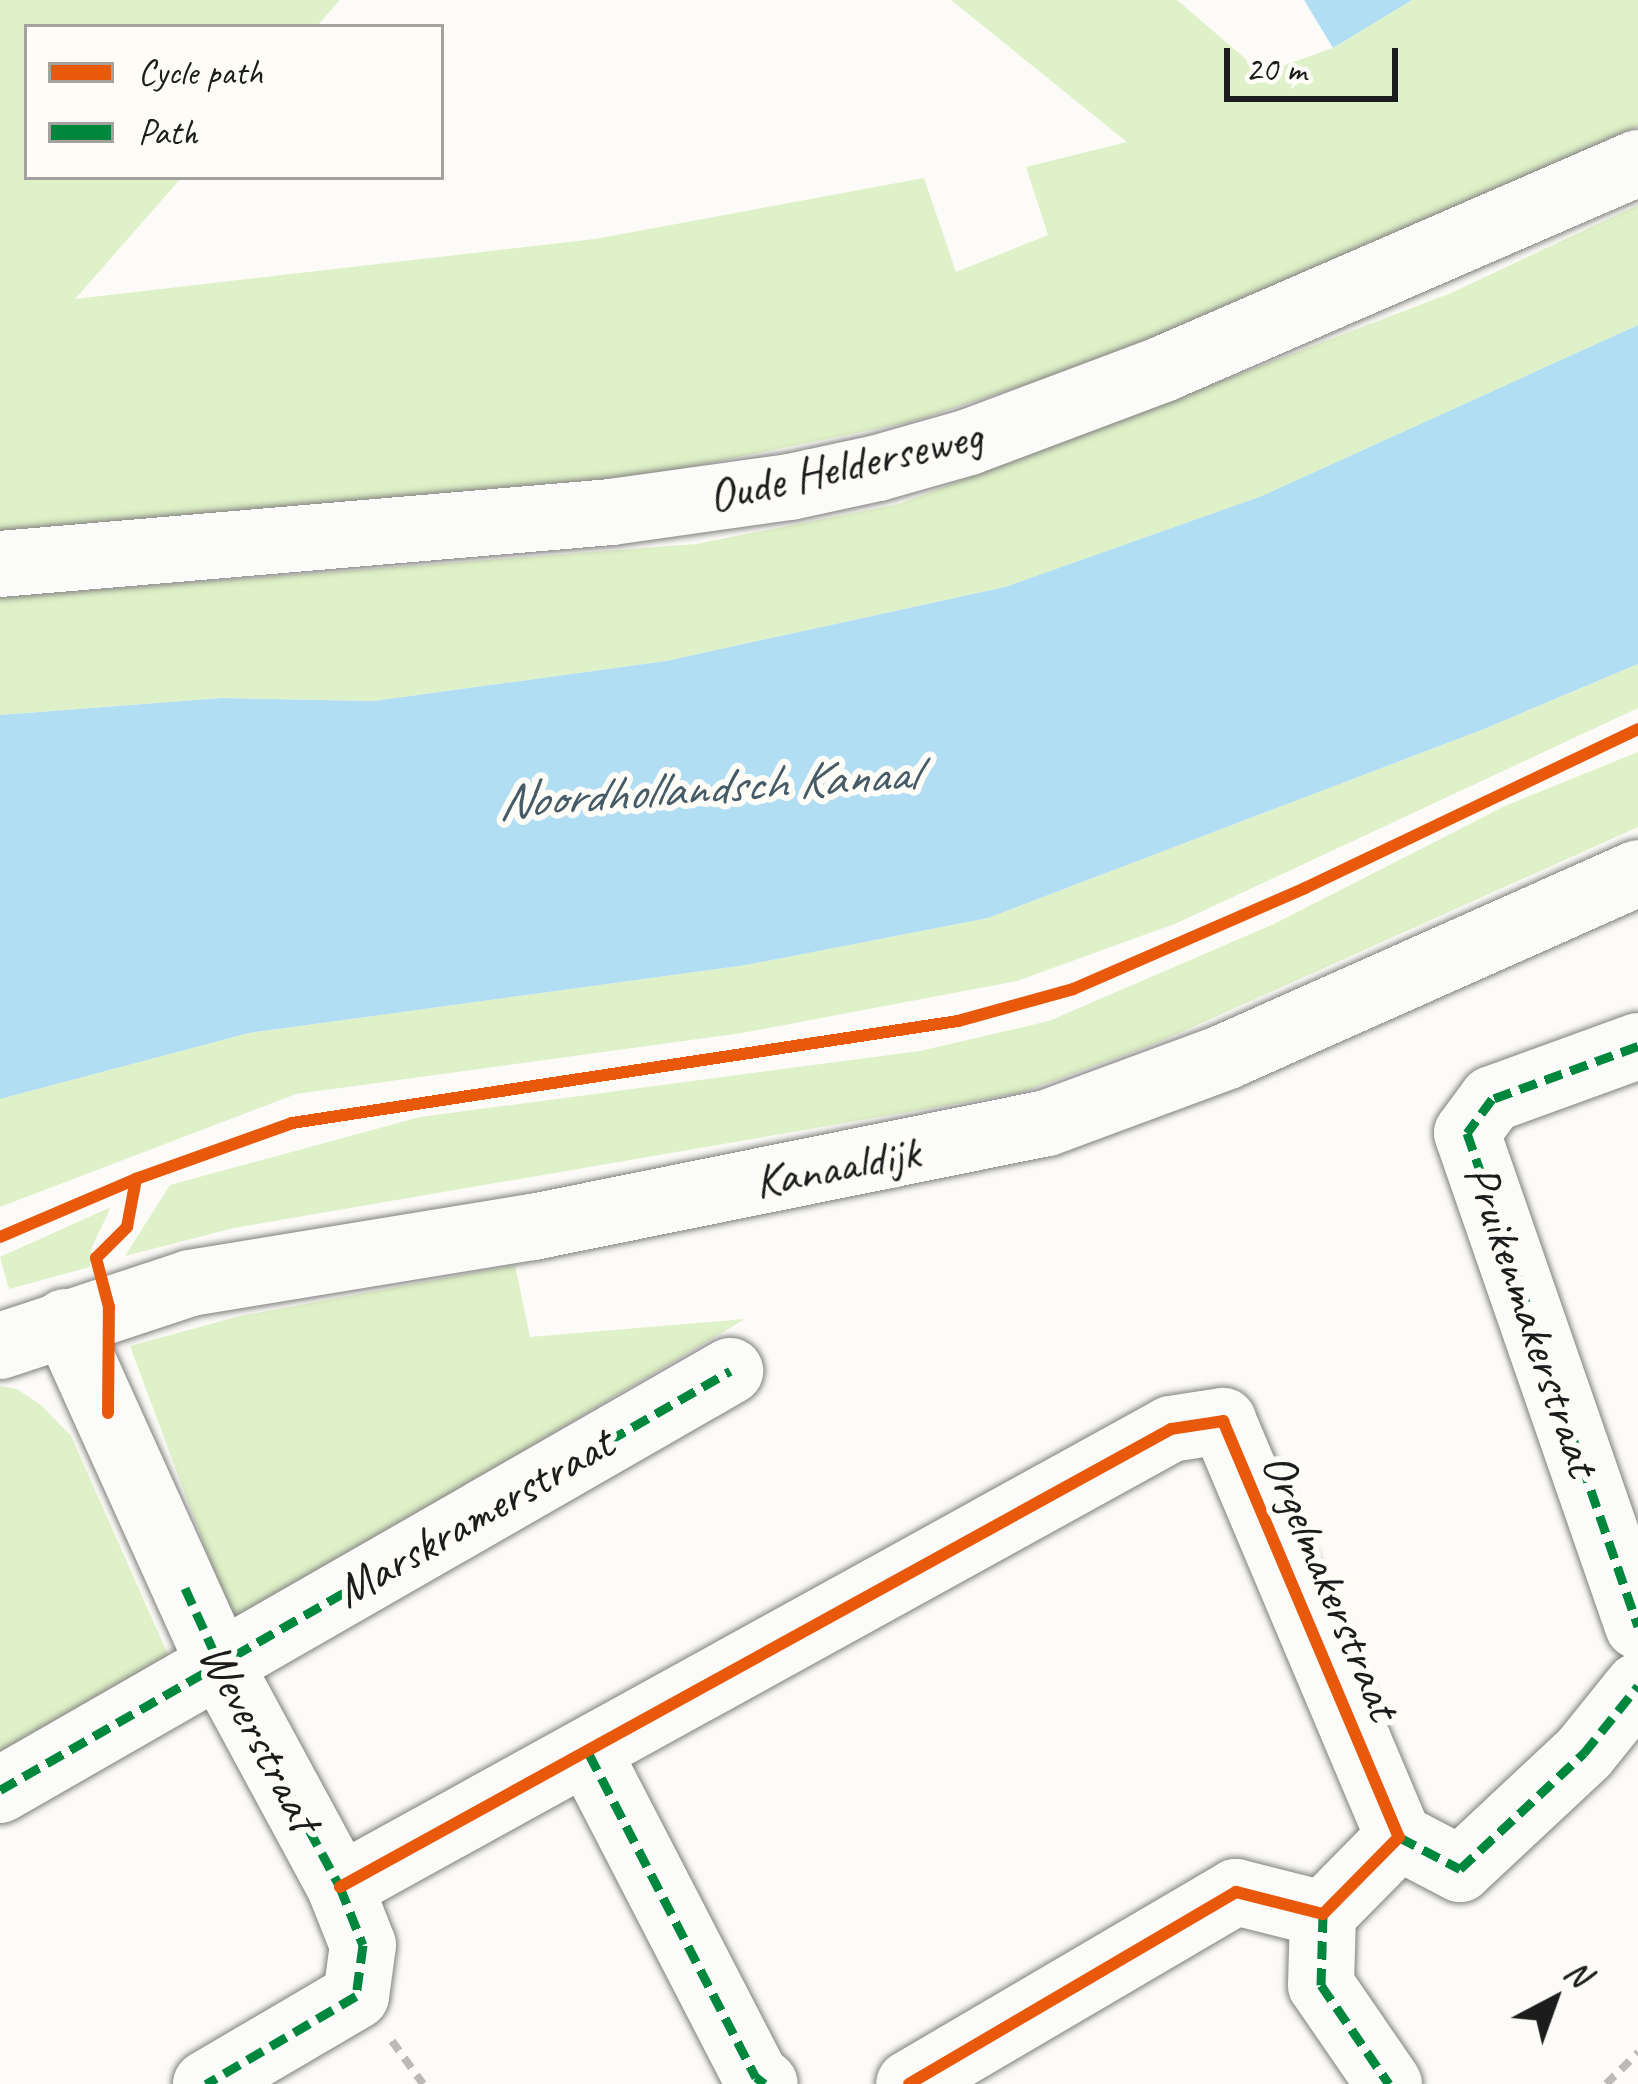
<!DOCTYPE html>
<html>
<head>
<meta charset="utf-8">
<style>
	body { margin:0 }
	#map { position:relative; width:1638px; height:2084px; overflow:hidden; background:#fcfbf8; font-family:Caveat,sans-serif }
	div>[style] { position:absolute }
	.green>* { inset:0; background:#dff1c8 }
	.water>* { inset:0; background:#b2def4 }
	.path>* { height:8px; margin-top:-4px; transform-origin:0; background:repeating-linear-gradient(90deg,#bbbab8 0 12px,transparent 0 21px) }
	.roads { filter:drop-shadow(0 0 3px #81807f) drop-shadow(0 0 3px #81807f) }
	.street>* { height:66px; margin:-33px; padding:0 33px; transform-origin:33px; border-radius:33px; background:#fbfbf9 }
	.secondary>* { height:66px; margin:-33px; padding:0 33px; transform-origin:33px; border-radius:33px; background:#fbfbf9 }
	.quiet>* { height:9px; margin-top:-4.5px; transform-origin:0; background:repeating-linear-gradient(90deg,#00873e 0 18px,transparent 0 27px) }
	.cycleway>* { height:12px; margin:-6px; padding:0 6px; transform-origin:6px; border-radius:6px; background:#e8590c }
	span { translate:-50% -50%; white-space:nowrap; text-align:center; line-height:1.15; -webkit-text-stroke:12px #fdfcf7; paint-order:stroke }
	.street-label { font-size:48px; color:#1c1c1c }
	.water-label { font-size:51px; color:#455b67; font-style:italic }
	.legend { position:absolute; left:24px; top:24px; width:420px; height:156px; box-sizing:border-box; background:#fdfcf7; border:3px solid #a3a29f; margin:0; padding:15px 21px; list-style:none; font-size:36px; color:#1c1c1c }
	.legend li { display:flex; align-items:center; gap:24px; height:60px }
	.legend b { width:60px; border:3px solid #a3a29f }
	.north { position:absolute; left:1494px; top:1940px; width:120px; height:120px; -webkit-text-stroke:9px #fdfcf7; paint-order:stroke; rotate:41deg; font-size:33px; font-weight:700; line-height:48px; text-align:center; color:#1c1c1c }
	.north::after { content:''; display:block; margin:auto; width:42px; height:54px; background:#1c1c1c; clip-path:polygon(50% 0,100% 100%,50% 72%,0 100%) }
	.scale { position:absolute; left:1224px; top:48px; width:174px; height:54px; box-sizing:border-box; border:6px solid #1c1c1c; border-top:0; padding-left:15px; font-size:36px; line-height:42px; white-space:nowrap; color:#1c1c1c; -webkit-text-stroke:9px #fdfcf7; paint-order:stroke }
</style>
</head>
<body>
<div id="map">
	<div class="green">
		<i style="clip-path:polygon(0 0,340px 0,316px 27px,27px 27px,27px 177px,182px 177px,75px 299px,595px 239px,924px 178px,956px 272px,1048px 235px,1026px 167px,1127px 142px,951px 0,1177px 0,1262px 73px,1333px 48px,1412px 0,1638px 0,1638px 126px,1189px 331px,911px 422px,651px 475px,0 532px)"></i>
		<i style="clip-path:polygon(1638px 205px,1638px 325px,1262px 496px,1005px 587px,666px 661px,374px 701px,222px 698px,0 715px,0 597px,696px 544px,899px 504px,1451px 293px)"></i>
		<i style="clip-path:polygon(1638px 664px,1638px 708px,1177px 923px,1017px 981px,742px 1033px,296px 1094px,0 1207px,0 1099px,249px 1033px,746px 965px,988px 918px,1484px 729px)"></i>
		<i style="clip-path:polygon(1638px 752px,1638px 827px,1157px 1043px,1020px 1093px,234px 1228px,125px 1256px,170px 1185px,420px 1117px,920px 1051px,1049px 1021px,1274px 924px,1505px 806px)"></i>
		<i style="clip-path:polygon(111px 1207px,91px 1249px,90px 1267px,9px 1289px,0 1257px)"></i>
		<i style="clip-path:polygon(515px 1265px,530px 1337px,745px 1319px,233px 1623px,130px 1346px,240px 1316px)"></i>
		<i style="clip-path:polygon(0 1386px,17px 1389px,42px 1406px,71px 1436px,177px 1675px,0 1775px)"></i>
	</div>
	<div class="water">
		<i style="clip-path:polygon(1304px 0,1412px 0,1333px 48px)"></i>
		<i style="clip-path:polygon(1638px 325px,1638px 664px,1484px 729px,988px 918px,746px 965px,249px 1033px,0 1099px,0 715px,222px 698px,374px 701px,666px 661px,1005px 587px,1262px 496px)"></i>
	</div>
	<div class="path">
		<i style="left:392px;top:2041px;width:53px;rotate:54.2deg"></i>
		<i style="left:1606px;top:2084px;width:45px;rotate:-44.1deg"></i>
	</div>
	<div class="roads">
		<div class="street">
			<i style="left:0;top:564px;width:613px;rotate:-4.86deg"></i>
			<i style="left:611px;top:512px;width:181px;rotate:-8deg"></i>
			<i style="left:790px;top:487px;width:90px;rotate:-12.2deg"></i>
			<i style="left:878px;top:468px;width:95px;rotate:-15.9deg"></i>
			<i style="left:969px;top:442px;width:207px;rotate:-20.6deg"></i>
			<i style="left:1163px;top:369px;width:518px;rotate:-23.45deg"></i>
			<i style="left:1638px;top:1046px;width:155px;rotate:160deg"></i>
			<i style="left:1492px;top:1099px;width:42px;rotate:126.3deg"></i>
			<i style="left:1467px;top:1133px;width:522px;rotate:70.87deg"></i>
			<i style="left:65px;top:1322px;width:374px;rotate:65.7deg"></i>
			<i style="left:219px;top:1663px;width:255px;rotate:61.6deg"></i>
			<i style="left:340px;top:1887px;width:62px;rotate:68.4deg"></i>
			<i style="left:363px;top:1945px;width:51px;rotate:97.8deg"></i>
			<i style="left:356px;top:1996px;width:174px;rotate:149.6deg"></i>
			<i style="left:589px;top:1754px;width:364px;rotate:62.7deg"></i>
			<i style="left:756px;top:2077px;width:11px;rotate:38deg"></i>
			<i style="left:0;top:1790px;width:842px;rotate:-29.85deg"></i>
			<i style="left:1399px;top:1837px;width:69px;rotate:27.7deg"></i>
			<i style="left:1460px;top:1869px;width:170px;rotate:-43.1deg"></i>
			<i style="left:1584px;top:1753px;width:86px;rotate:-51.1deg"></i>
			<i style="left:340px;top:1887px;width:949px;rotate:-28.86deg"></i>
			<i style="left:1171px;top:1429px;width:53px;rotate:-8.7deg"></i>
			<i style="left:1223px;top:1421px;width:452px;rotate:67.1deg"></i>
			<i style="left:1399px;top:1837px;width:108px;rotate:134.6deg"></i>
			<i style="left:1323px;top:1914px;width:90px;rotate:-165.8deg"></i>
			<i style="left:1236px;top:1892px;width:379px;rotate:149.6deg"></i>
			<i style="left:1323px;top:1914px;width:71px;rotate:91.6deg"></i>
			<i style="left:1321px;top:1985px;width:120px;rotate:55.5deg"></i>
		</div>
		<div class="secondary">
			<i style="left:0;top:1346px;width:200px;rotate:-18.3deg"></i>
			<i style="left:190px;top:1283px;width:348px;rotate:-9.3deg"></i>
			<i style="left:533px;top:1227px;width:524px;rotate:-11.44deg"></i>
			<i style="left:1047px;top:1123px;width:190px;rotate:-20.3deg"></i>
			<i style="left:1225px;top:1057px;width:452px;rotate:-24deg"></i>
		</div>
	</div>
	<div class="quiet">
		<i style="left:1638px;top:1046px;width:155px;rotate:160deg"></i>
		<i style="left:1492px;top:1099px;width:42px;rotate:126.3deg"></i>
		<i style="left:1467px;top:1133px;width:522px;rotate:70.87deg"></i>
		<i style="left:185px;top:1588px;width:82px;rotate:65.6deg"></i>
		<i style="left:219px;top:1663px;width:255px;rotate:61.6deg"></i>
		<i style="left:340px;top:1887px;width:62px;rotate:68.4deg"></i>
		<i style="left:363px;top:1945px;width:51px;rotate:97.8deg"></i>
		<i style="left:356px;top:1996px;width:174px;rotate:149.6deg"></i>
		<i style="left:589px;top:1754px;width:364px;rotate:62.7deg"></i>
		<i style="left:756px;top:2077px;width:11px;rotate:38deg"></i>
		<i style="left:0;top:1790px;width:842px;rotate:-29.85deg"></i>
		<i style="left:1399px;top:1837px;width:69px;rotate:27.7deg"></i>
		<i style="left:1460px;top:1869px;width:170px;rotate:-43.1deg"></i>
		<i style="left:1584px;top:1753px;width:86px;rotate:-51.1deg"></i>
		<i style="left:1323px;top:1914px;width:71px;rotate:91.6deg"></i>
		<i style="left:1321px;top:1985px;width:120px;rotate:55.5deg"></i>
	</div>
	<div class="cycleway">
		<i style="left:0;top:1237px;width:148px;rotate:-23.1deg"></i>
		<i style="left:136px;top:1179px;width:166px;rotate:-19.7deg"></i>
		<i style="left:292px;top:1123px;width:674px;rotate:-8.71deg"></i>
		<i style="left:958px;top:1021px;width:119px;rotate:-15.5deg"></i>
		<i style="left:1073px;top:989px;width:253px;rotate:-23.5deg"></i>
		<i style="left:1305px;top:888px;width:369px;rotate:-25.5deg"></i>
		<i style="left:108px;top:1413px;width:106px;rotate:-89.5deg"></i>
		<i style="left:109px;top:1307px;width:51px;rotate:-104.9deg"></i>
		<i style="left:96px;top:1258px;width:44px;rotate:-45deg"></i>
		<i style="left:127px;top:1227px;width:49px;rotate:-79.4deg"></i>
		<i style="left:340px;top:1887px;width:949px;rotate:-28.86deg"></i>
		<i style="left:1171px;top:1429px;width:53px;rotate:-8.7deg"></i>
		<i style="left:1223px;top:1421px;width:452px;rotate:67.1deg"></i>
		<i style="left:1399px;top:1837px;width:108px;rotate:134.6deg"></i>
		<i style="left:1323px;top:1914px;width:90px;rotate:-165.8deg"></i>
		<i style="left:1236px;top:1892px;width:379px;rotate:149.6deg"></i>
	</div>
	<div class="street-label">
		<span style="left:845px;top:466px;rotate:-13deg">Oude Helderseweg</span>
		<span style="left:837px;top:1167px;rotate:-11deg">Kanaaldijk</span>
		<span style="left:1532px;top:1320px;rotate:71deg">Pruikenmakerstraat</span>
		<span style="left:474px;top:1517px;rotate:-30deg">Marskramerstraat</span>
		<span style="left:1331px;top:1586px;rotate:67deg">Orgelmakerstraat</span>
		<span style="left:260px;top:1737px;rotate:62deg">Weverstraat</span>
	</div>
	<div class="water-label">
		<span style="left:707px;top:787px;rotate:-4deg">Noordhollandsch Kanaal</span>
	</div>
	<ul class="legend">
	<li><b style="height:15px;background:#e8590c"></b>Cycle path</li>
	<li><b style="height:15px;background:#00873e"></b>Path</li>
	</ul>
	<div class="north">N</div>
	<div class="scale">20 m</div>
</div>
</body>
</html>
